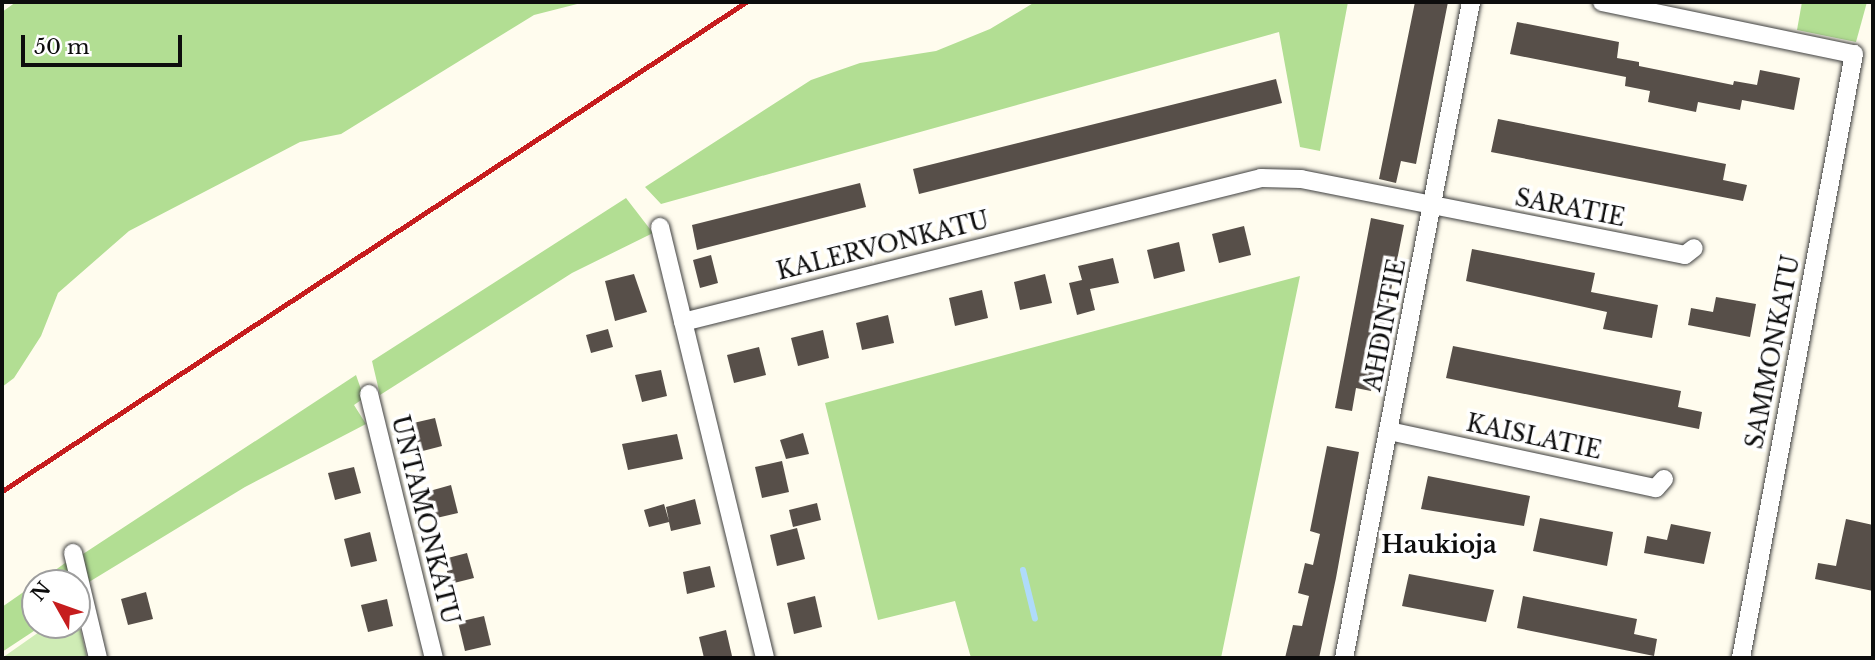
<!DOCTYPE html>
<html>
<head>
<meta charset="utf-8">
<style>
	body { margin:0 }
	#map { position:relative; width:1875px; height:660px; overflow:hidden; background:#fffcee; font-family:"Libre Baskerville",serif }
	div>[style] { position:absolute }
	.green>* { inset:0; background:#cfecb5 }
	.forest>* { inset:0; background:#b2de93 }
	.stream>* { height:6px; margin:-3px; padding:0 3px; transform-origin:3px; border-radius:3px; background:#afdbfa }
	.building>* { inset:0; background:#574f49 }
	.roads { filter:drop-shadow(0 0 2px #404040) drop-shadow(0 0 2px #404040) }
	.street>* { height:18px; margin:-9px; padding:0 9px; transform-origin:9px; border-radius:9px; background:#fff }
	.rail>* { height:5px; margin:-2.5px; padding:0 2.5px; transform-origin:2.5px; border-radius:2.5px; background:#c61d1e }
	span { translate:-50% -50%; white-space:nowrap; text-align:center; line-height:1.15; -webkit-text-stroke:7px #fff; paint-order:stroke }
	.street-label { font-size:23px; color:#0d0d0d }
	.neighbourhood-label { font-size:24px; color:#0d0d0d; font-weight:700 }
	.frame { position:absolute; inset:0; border:4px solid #0d0d0d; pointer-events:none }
	.north { position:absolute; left:21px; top:569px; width:70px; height:70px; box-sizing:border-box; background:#fff; border:2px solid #9e9e9e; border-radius:50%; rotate:310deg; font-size:19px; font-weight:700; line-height:28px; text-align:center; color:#0d0d0d }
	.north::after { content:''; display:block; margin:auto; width:24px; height:32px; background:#c61d1e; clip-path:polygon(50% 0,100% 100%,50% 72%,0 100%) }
	.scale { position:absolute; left:21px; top:35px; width:161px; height:32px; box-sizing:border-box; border:4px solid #0d0d0d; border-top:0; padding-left:9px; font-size:21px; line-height:24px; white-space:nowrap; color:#0d0d0d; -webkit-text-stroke:5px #fff; paint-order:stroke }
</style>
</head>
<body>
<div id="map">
	<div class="green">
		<i style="clip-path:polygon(77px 615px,87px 658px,2px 658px,49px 625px,77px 625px)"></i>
	</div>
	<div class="forest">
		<i style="clip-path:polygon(16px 2px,585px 2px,534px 15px,341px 134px,300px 142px,129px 231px,58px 293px,41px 336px,14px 378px,2px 387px,2px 12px)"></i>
		<i style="clip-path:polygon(1035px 2px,1348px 2px,1320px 151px,1300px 147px,1279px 32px,661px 204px,645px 187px,811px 80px,860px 63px,936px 51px,990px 29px)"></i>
		<i style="clip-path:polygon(1802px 2px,1867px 2px,1856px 42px,1797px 30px)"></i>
		<i style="clip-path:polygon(626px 198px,653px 233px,572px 273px,380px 395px,372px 361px)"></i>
		<i style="clip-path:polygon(1300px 276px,1221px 658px,971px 658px,955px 601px,878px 620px,825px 403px)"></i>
		<i style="clip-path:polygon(356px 375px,364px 398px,354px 405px,366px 424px,245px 487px,89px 582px,83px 554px)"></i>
		<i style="clip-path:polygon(68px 561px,72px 583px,37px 583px)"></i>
		<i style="clip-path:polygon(35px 584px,35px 625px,43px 625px,2px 652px,2px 607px)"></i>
	</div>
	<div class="stream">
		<i style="left:1023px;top:570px;width:50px;rotate:76.2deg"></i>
	</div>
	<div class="building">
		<i style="clip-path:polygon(1415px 2px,1448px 2px,1416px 164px,1401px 161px,1396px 183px,1379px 179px)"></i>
		<i style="clip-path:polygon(1517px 22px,1619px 42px,1617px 58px,1639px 62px,1639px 66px,1733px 85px,1734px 81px,1757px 85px,1760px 70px,1800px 78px,1794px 110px,1742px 100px,1740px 110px,1698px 102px,1696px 112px,1648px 102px,1650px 91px,1625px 86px,1626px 77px,1510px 54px)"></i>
		<i style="clip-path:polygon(1276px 79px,1282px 103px,919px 194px,913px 169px)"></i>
		<i style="clip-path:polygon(1498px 119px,1726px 164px,1723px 180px,1747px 185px,1743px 201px,1491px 152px)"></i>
		<i style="clip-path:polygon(860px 183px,866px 207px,697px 250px,692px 225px)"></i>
		<i style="clip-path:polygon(1371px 218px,1404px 225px,1371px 391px,1356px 388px,1352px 411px,1335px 408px)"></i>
		<i style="clip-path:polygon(1244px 226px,1251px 255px,1219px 263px,1212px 234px)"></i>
		<i style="clip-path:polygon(1179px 242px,1185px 271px,1154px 279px,1147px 250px)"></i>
		<i style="clip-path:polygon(1472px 249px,1595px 273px,1591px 292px,1658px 305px,1652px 338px,1603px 329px,1607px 312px,1466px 281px)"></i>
		<i style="clip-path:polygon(711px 255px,718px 283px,700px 288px,693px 260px)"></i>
		<i style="clip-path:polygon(1113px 258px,1119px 283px,1090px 289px,1095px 310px,1077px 315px,1069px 283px,1082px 280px,1078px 266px)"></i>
		<i style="clip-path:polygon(634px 274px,647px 312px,615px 321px,605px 281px)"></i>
		<i style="clip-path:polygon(1045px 274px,1052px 303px,1020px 310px,1014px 282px)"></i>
		<i style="clip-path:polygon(982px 290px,988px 318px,955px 326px,949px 298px)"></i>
		<i style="clip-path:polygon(1716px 297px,1756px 304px,1750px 337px,1688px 325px,1691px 308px,1713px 312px)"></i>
		<i style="clip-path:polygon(888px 315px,894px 343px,862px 350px,856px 323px)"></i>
		<i style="clip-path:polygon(608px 329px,613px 347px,591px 353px,586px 335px)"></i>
		<i style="clip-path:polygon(823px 330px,829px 358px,798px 366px,791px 338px)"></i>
		<i style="clip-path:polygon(1453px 346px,1681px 391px,1678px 407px,1702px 412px,1699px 429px,1446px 378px)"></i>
		<i style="clip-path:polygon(759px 347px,766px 375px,734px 383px,727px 355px)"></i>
		<i style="clip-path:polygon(661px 370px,667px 396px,642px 402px,635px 375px)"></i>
		<i style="clip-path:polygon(435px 418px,442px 446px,415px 453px,409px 424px)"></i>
		<i style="clip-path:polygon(803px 433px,809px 454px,786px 459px,780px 440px)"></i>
		<i style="clip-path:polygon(677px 434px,683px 459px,628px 470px,622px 444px)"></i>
		<i style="clip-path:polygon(1327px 446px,1359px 452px,1336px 578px,1319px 658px,1285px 658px,1293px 625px,1302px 626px,1309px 596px,1298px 593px,1305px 563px,1313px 565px,1320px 534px,1310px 531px)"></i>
		<i style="clip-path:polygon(782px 461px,789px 492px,762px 498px,755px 467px)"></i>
		<i style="clip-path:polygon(354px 467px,361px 493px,335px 500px,328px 473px)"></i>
		<i style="clip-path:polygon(1428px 476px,1530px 496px,1524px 526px,1421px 509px)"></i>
		<i style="clip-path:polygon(451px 485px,458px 513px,432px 519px,426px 492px)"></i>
		<i style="clip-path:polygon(695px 499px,701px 524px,671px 531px,669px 522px,649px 527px,644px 510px,664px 504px,669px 521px,666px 507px)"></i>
		<i style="clip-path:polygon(817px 503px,821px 520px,793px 527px,789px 510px)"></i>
		<i style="clip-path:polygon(1540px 518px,1613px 532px,1607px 566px,1533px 551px)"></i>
		<i style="clip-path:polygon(1846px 519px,1873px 525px,1873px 591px,1815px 579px,1818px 563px,1836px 566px)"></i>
		<i style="clip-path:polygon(1671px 524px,1711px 532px,1704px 564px,1644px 553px,1647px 536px,1667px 540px)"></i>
		<i style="clip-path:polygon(797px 528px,805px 559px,777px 566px,770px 535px)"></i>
		<i style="clip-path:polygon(370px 532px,377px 561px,351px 567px,344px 539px)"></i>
		<i style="clip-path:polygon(467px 553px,474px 578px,450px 584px,444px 559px)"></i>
		<i style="clip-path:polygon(710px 566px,715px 587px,687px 594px,683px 572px)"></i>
		<i style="clip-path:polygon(1409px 574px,1494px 590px,1486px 622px,1402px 606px)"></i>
		<i style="clip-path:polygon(146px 592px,153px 619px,128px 625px,121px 599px)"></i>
		<i style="clip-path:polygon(815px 596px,822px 627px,794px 634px,787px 603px)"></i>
		<i style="clip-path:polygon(1523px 596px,1637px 619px,1634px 634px,1657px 639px,1654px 656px,1517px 628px)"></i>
		<i style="clip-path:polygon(387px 599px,393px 626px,368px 632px,361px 605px)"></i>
		<i style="clip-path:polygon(484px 616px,491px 645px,465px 651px,458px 622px)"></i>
		<i style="clip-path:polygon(726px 630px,732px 656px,704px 658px,699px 637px)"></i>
	</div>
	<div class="roads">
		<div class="street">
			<i style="left:1602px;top:2px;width:257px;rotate:11.7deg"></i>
			<i style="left:1854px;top:54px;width:614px;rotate:100.6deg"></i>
			<i style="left:660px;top:227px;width:444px;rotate:76.3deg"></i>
			<i style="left:683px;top:322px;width:596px;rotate:-13.99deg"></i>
			<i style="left:1261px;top:178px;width:40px;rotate:1.4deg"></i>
			<i style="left:1301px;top:179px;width:391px;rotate:11.2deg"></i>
			<i style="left:1685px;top:255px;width:11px;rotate:-38deg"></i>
			<i style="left:369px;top:394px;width:272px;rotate:76.2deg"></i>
			<i style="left:1389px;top:431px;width:273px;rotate:12.1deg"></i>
			<i style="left:1656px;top:488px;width:12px;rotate:-48deg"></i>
			<i style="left:73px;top:553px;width:108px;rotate:76.6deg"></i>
			<i style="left:1344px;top:658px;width:668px;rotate:-79.04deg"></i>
		</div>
	</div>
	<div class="rail">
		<i style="left:2px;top:491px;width:890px;rotate:-33.32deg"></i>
	</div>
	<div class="street-label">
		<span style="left:1570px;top:208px;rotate:11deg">SARATIE</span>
		<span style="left:883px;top:246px;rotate:-14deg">KALERVONKATU</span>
		<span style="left:1385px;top:325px;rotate:-79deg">AHDINTIE</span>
		<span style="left:1773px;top:352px;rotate:-79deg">SAMMONKATU</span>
		<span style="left:1534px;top:437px;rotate:12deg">KAISLATIE</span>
		<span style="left:425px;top:520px;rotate:76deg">UNTAMONKATU</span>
	</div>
	<div class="neighbourhood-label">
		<span style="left:1439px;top:545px">Haukioja</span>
	</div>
	<div class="frame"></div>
	<div class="north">N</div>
	<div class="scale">50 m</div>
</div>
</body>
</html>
